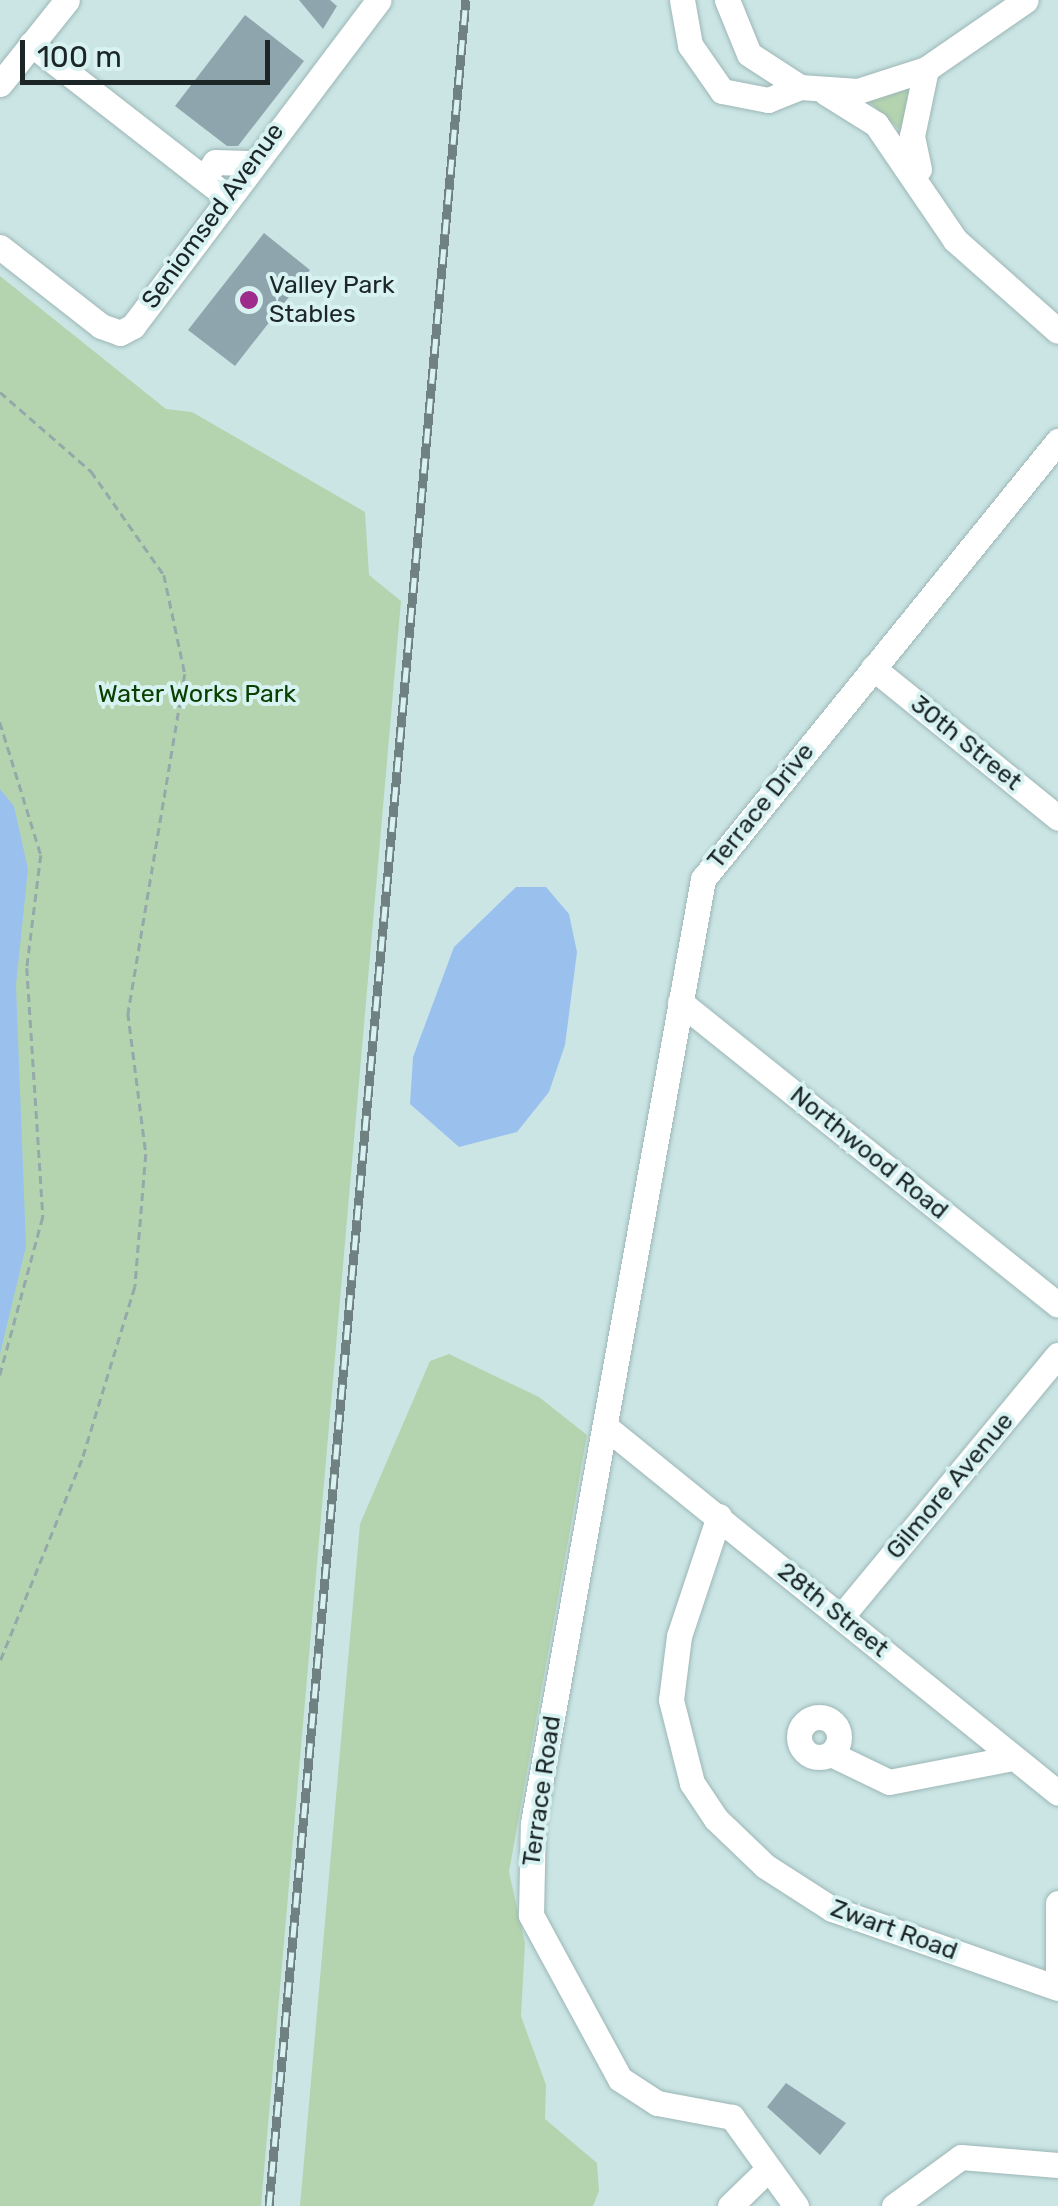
<!DOCTYPE html>
<html>
<head>
<meta charset="utf-8">
<style>
	body { margin:0 }
	#map { position:relative; width:1058px; height:2206px; overflow:hidden; background:#cbe5e5; font-family:Rubik,sans-serif }
	div>[style] { position:absolute }
	.green>* { inset:0; background:#b4d4af }
	.water>* { inset:0; background:#9ac1ee }
	.building>* { inset:0; background:#8fa5ae }
	.path>* { height:2.5px; margin-top:-1.25px; transform-origin:0; background:repeating-linear-gradient(90deg,#94a9a9 0 8px,transparent 0 13px) }
	.roads { filter:drop-shadow(0 0 2px #9db6b6) drop-shadow(0 0 2px #9db6b6) }
	.minor>* { height:25px; margin:-12.5px; padding:0 12.5px; transform-origin:12.5px; border-radius:12.5px; background:#fff }
	.minor>.ring { margin:-12.5px; padding:0; box-sizing:content-box; background:none; border:25px solid #fff; border-radius:50% }
	.rail>* { height:9px; margin-top:-4.5px; transform-origin:0; background:repeating-linear-gradient(90deg,#d8f2f2 0 15px,#708181 0 30px); box-sizing:border-box; border-block:2px solid #708181 }
	.dots>* { width:28px; height:28px; translate:-50% -50%; box-sizing:border-box; border:5px solid #d8f2f2; border-radius:50% }
	span { translate:-50% -50%; white-space:nowrap; text-align:center; line-height:1.15; -webkit-text-stroke:8px #d8f2f2; paint-order:stroke }
	.street-label { font-size:25px; color:#1c2626 }
	.poi-label { font-size:25px; color:#1c2626 }
	.left { translate:0 -50%; text-align:left }
	.park-label { font-size:25px; color:#074000 }
	.scale { position:absolute; left:20px; top:40px; width:250px; height:45px; box-sizing:border-box; border:5px solid #1c2626; border-top:0; padding-left:12px; font-size:30px; line-height:35px; white-space:nowrap; color:#1c2626; -webkit-text-stroke:8px #d8f2f2; paint-order:stroke }
</style>
</head>
<body>
<div id="map">
	<div class="green">
		<i style="clip-path:polygon(910px 86px,902px 132px,868px 101px)"></i>
		<i style="clip-path:polygon(0 276px,166px 409px,192px 412px,365px 512px,369px 575px,401px 601px,261px 2206px,0 2206px)"></i>
		<i style="clip-path:polygon(449px 1354px,539px 1397px,587px 1435px,509px 1872px,525px 1943px,521px 2016px,546px 2085px,545px 2119px,597px 2163px,599px 2191px,593px 2206px,300px 2206px,360px 1524px,430px 1361px)"></i>
	</div>
	<div class="water">
		<i style="clip-path:polygon(0 789px,14px 806px,28px 869px,16px 985px,26px 1246px,0 1354px)"></i>
		<i style="clip-path:polygon(516px 887px,546px 887px,569px 914px,577px 952px,565px 1045px,549px 1092px,517px 1132px,459px 1147px,410px 1104px,413px 1057px,454px 947px)"></i>
	</div>
	<div class="building">
		<i style="clip-path:polygon(299px 0,330px 0,337px 6px,323px 29px)"></i>
		<i style="clip-path:polygon(245px 15px,304px 61px,238px 146px,227px 146px,175px 106px)"></i>
		<i style="clip-path:polygon(264px 233px,310px 270px,235px 366px,188px 330px)"></i>
		<i style="clip-path:polygon(786px 2083px,846px 2123px,820px 2155px,767px 2107px)"></i>
	</div>
	<div class="path">
		<i style="left:0;top:392px;width:121px;rotate:41deg"></i>
		<i style="left:91px;top:471px;width:127px;rotate:54.9deg"></i>
		<i style="left:164px;top:575px;width:101px;rotate:78deg"></i>
		<i style="left:185px;top:674px;width:344px;rotate:99.5deg"></i>
		<i style="left:128px;top:1013px;width:142px;rotate:82.7deg"></i>
		<i style="left:146px;top:1154px;width:133px;rotate:94.7deg"></i>
		<i style="left:135px;top:1287px;width:181px;rotate:107deg"></i>
		<i style="left:82px;top:1460px;width:218px;rotate:112.1deg"></i>
		<i style="left:0;top:722px;width:139px;rotate:72.9deg"></i>
		<i style="left:41px;top:855px;width:114px;rotate:97.1deg"></i>
		<i style="left:27px;top:968px;width:250px;rotate:86.3deg"></i>
		<i style="left:43px;top:1217px;width:164px;rotate:105.2deg"></i>
	</div>
	<div class="roads">
		<div class="minor">
			<i style="left:682px;top:0;width:46px;rotate:79.9deg"></i>
			<i style="left:690px;top:45px;width:56px;rotate:55.2deg"></i>
			<i style="left:722px;top:91px;width:47px;rotate:11.1deg"></i>
			<i style="left:768px;top:100px;width:35px;rotate:-22deg"></i>
			<i style="left:727px;top:0;width:58px;rotate:67.8deg"></i>
			<i style="left:749px;top:54px;width:61px;rotate:32.9deg"></i>
			<i style="left:800px;top:87px;width:58px;rotate:3.9deg"></i>
			<i style="left:858px;top:91px;width:71px;rotate:-17.9deg"></i>
			<i style="left:31px;top:44px;width:244px;rotate:37.9deg"></i>
			<i style="left:0;top:84px;width:107px;rotate:-51.4deg"></i>
			<i style="left:826px;top:93px;width:59px;rotate:31.8deg"></i>
			<i style="left:876px;top:124px;width:140px;rotate:55.7deg"></i>
			<i style="left:955px;top:240px;width:137px;rotate:41.5deg"></i>
			<i style="left:919px;top:169px;width:34px;rotate:-102deg"></i>
			<i style="left:912px;top:136px;width:68px;rotate:-78.2deg"></i>
			<i style="left:926px;top:69px;width:121px;rotate:-34.6deg"></i>
			<i style="left:204px;top:178px;width:19px;rotate:-55deg"></i>
			<i style="left:215px;top:162px;width:32px;rotate:2deg"></i>
			<i style="left:0;top:247px;width:128px;rotate:38deg"></i>
			<i style="left:101px;top:326px;width:20px;rotate:20deg"></i>
			<i style="left:120px;top:333px;width:15px;rotate:-28deg"></i>
			<i style="left:133px;top:326px;width:408px;rotate:-53deg"></i>
			<i style="left:873px;top:668px;width:238px;rotate:39deg"></i>
			<i style="left:680px;top:1002px;width:484px;rotate:38.7deg"></i>
			<i style="left:607px;top:1428px;width:580px;rotate:38.98deg"></i>
			<i style="left:719px;top:1516px;width:126px;rotate:108.4deg"></i>
			<i style="left:679px;top:1636px;width:64px;rotate:97.1deg"></i>
			<i style="left:671px;top:1700px;width:86px;rotate:75.8deg"></i>
			<i style="left:692px;top:1783px;width:43px;rotate:56.3deg"></i>
			<i style="left:716px;top:1819px;width:68px;rotate:43.8deg"></i>
			<i style="left:765px;top:1866px;width:80px;rotate:32.7deg"></i>
			<i style="left:832px;top:1909px;width:239px;rotate:19.3deg"></i>
			<i style="left:841px;top:1617px;width:340px;rotate:-50.4deg"></i>
			<i class="ring" style="left:799px;top:1717px;width:15px;height:15px"></i>
			<i style="left:831px;top:1754px;width:64px;rotate:25.8deg"></i>
			<i style="left:889px;top:1782px;width:126px;rotate:-11deg"></i>
			<i style="left:1058px;top:1903px;width:84px;rotate:90deg"></i>
			<i style="left:730px;top:2206px;width:47px;rotate:-44.1deg"></i>
			<i style="left:796px;top:2206px;width:110px;rotate:-125.7deg"></i>
			<i style="left:732px;top:2117px;width:76px;rotate:-169.4deg"></i>
			<i style="left:657px;top:2103px;width:44px;rotate:-147deg"></i>
			<i style="left:620px;top:2079px;width:187px;rotate:-118.5deg"></i>
			<i style="left:531px;top:1915px;width:92px;rotate:-88.8deg"></i>
			<i style="left:533px;top:1823px;width:959px;rotate:-79.79deg"></i>
			<i style="left:703px;top:879px;width:564px;rotate:-50.98deg"></i>
			<i style="left:894px;top:2206px;width:83px;rotate:-36.2deg"></i>
			<i style="left:961px;top:2157px;width:97px;rotate:4.7deg"></i>
		</div>
	</div>
	<div class="rail">
		<i style="left:269px;top:2206px;width:2215px;rotate:-84.9deg"></i>
	</div>
	<div class="dots">
		<i style="left:249px;top:300px;background:#9d2c8a"></i>
	</div>
	<div class="street-label">
		<span style="left:213px;top:216px;rotate:-54deg">Seniomsed Avenue</span>
		<span style="left:966px;top:743px;rotate:39deg">30th Street</span>
		<span style="left:761px;top:806px;rotate:-51deg">Terrace Drive</span>
		<span style="left:869px;top:1153px;rotate:39deg">Northwood Road</span>
		<span style="left:950px;top:1486px;rotate:-50deg">Gilmore Avenue</span>
		<span style="left:833px;top:1610px;rotate:39deg">28th Street</span>
		<span style="left:542px;top:1791px;rotate:-82deg">Terrace Road</span>
		<span style="left:894px;top:1930px;rotate:20deg">Zwart Road</span>
	</div>
	<div class="poi-label">
		<span class="left" style="left:269px;top:300px">Valley Park<br>Stables</span>
	</div>
	<div class="park-label">
		<span style="left:197px;top:694px">Water Works Park</span>
	</div>
	<div class="scale">100 m</div>
</div>
</body>
</html>
